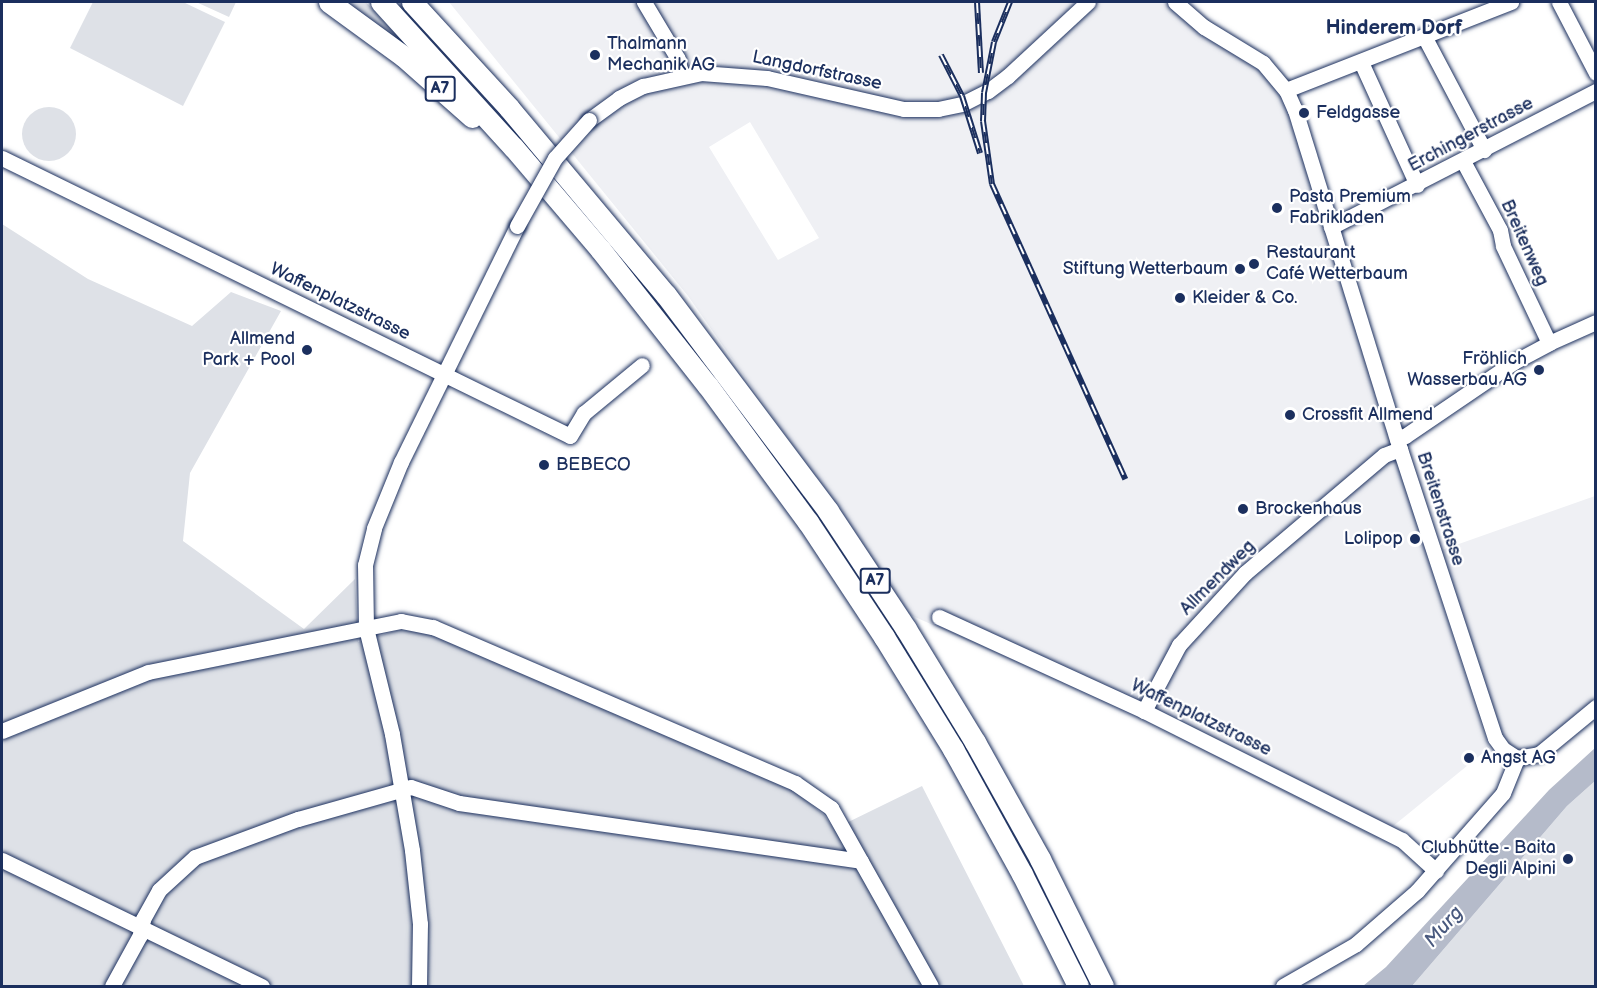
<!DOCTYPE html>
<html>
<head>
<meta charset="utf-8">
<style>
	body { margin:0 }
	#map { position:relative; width:1597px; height:988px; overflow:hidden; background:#fff; font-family:"Balsamiq Sans",sans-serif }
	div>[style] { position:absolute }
	.built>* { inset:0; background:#eff0f4 }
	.green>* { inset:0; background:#dee1e7 }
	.round { border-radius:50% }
	.water>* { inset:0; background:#b5bbca }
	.roads { filter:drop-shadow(0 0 2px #1b2f5e) drop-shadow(0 0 2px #1b2f5e) }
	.minor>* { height:15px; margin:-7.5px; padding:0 7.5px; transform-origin:7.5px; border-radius:7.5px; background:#fff }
	.highway>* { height:21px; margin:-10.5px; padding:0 10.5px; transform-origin:10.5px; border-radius:10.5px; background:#fff }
	.rail>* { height:6px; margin-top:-3px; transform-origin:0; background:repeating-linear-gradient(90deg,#fff 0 11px,#1b2f5e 0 22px); box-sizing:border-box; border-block:2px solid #1b2f5e }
	.bridges { filter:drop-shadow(0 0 2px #1b2f5e) drop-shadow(0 0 2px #1b2f5e) }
	.minor-bridge>* { height:15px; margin:-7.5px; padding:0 7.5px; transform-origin:7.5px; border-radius:7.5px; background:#fff }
	.dots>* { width:16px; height:16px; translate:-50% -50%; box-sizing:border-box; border:3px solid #fff; border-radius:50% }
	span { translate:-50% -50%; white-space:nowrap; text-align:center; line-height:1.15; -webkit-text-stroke:4.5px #fff; paint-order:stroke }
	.shield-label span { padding:2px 4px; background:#fff; border:2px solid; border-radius:4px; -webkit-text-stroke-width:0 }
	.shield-label { font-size:16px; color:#1b2f5e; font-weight:700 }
	.poi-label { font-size:18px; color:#1b2f5e }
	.left { translate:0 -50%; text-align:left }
	.right { translate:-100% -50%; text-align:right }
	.street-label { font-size:18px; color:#1b2f5e }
	.neighbourhood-label { font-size:20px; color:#1b2f5e; font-weight:700 }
	.water-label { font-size:20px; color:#49597e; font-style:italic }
	.frame { position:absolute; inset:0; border:3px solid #1b2f5e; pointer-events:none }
</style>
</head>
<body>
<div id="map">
	<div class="built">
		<i style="clip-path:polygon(evenodd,449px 2px,1175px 2px,1289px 85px,1439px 551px,1595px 496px,1595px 707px,1550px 747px,1509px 754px,1497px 725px,1439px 551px,1427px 556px,1489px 748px,1376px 840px,1141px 718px,906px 613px,867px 551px,688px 296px,449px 2px,750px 122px,819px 238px,778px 260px,709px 147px,750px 122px)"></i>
	</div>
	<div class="green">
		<i style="clip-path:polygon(93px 2px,183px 2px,225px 22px,183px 106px,70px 48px)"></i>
		<i style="clip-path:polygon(196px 2px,236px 2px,229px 17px)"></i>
		<i style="clip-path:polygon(338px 2px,366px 2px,428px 70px)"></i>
		<i class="round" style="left:22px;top:107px;width:54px;height:54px"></i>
		<i style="clip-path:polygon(2px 224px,88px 279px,192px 326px,231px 292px,281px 311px,190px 473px,183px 541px,304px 629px,355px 579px,358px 642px,399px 630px,431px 633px,793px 790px,824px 815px,834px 829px,922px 786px,1024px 986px,2px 986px)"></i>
		<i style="clip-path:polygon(1595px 781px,1595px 986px,1412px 986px,1567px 806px)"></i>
	</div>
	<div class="water">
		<i style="clip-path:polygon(1595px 748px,1595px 781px,1567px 806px,1412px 986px,1363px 986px,1386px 967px,1549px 790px)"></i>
	</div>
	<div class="roads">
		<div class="minor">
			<i style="left:644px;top:2px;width:66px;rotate:59.2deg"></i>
			<i style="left:678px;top:59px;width:17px;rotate:80deg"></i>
			<i style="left:1175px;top:2px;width:38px;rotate:41deg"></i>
			<i style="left:1204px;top:27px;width:69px;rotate:31.4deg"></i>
			<i style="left:1263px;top:63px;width:35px;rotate:50deg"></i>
			<i style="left:1286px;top:90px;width:22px;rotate:66deg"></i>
			<i style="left:1295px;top:110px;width:355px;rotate:72.8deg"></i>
			<i style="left:1400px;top:449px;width:304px;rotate:71.8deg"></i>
			<i style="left:1495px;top:738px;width:14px;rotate:54deg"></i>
			<i style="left:1503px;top:749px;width:17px;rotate:33deg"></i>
			<i style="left:1517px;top:758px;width:22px;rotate:-10deg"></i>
			<i style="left:1539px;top:754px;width:74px;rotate:-39.5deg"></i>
			<i style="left:1559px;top:2px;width:80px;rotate:62.5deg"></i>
			<i style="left:1424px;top:36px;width:129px;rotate:62.2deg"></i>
			<i style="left:1361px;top:62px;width:135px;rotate:65.5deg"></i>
			<i style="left:1286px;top:90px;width:242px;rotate:-21.4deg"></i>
			<i style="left:589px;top:120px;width:37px;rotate:-36deg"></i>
			<i style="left:619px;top:98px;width:27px;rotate:-27deg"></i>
			<i style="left:643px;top:86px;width:59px;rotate:-12.6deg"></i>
			<i style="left:701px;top:73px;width:66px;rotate:4.3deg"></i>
			<i style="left:767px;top:78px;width:140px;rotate:12.8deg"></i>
			<i style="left:904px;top:109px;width:34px"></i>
			<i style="left:938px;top:109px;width:25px;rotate:-12deg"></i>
			<i style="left:962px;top:104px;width:29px;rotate:-27deg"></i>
			<i style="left:988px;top:91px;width:25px;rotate:-37deg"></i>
			<i style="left:1008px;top:76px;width:109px;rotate:-42.8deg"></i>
			<i style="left:2px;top:158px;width:632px;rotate:26.08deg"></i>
			<i style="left:570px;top:436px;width:27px;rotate:-59deg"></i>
			<i style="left:584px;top:413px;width:75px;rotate:-39.6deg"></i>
			<i style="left:1463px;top:161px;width:78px;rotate:61.8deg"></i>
			<i style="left:1500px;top:230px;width:16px;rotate:79deg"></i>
			<i style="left:1503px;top:246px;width:107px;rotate:64.6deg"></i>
			<i style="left:1331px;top:227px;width:298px;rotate:-27.2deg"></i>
			<i style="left:1397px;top:439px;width:9px;rotate:-21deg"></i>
			<i style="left:1405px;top:436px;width:132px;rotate:-34.2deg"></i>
			<i style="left:1514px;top:362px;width:40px;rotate:-28deg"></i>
			<i style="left:1549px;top:343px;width:51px;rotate:-24.1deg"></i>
			<i style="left:939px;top:617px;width:226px;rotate:24.6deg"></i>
			<i style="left:1144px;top:711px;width:288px;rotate:26.6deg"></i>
			<i style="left:1402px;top:840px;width:46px;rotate:42.4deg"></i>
			<i style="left:1144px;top:711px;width:75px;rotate:-62.1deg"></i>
			<i style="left:1179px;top:645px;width:98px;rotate:-47.5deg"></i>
			<i style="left:1245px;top:573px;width:182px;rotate:-40.3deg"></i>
			<i style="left:1384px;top:455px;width:17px;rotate:-21deg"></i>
			<i style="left:2px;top:731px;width:157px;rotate:-22deg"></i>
			<i style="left:148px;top:672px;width:258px;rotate:-11.4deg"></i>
			<i style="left:401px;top:621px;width:33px;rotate:11deg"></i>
			<i style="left:433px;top:627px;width:394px;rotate:23.3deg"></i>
			<i style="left:795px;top:783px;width:44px;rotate:34.8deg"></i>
			<i style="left:831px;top:808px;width:204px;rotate:60.7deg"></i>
			<i style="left:2px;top:860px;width:289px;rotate:25.9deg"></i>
			<i style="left:112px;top:986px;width:58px;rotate:-61.2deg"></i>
			<i style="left:140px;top:935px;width:16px;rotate:-79deg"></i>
			<i style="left:143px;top:919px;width:33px;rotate:-61deg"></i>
			<i style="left:159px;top:890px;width:49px;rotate:-42.5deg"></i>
			<i style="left:195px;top:857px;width:110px;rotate:-20.3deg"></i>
			<i style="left:298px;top:819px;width:117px;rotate:-15.8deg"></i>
			<i style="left:411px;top:787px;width:51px;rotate:18.4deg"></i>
			<i style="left:459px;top:803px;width:406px;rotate:8.2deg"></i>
			<i style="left:419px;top:986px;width:62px;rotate:-89.1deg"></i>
			<i style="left:420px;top:924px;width:74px;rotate:-96.2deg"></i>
			<i style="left:412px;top:850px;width:118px;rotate:-99.8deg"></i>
			<i style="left:392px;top:734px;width:109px;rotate:-103.8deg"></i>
			<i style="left:366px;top:628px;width:63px;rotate:-90.9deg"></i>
			<i style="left:365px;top:565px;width:38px;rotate:-76deg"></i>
			<i style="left:374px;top:528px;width:71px;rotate:-67.8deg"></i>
			<i style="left:401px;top:462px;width:263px;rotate:-63.8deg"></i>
			<i style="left:1283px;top:986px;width:84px;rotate:-29.9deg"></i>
			<i style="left:1356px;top:944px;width:81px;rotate:-41deg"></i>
			<i style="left:1417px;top:891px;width:130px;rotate:-48.7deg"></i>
			<i style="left:1503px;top:793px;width:38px;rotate:-68deg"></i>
		</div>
		<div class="highway">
			<i style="left:329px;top:2px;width:92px;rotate:36.1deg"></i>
			<i style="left:403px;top:56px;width:92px;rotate:41.5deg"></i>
			<i style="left:381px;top:2px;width:197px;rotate:47.7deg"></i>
			<i style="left:514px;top:148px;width:133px;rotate:49.6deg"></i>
			<i style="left:600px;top:249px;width:174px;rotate:51.8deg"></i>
			<i style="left:708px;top:386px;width:169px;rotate:53.7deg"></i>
			<i style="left:808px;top:522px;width:138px;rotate:56.5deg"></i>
			<i style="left:884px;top:637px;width:132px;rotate:58.4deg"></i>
			<i style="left:953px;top:749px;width:143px;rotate:61.1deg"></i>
			<i style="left:1022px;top:874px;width:125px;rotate:63.4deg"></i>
			<i style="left:412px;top:2px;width:144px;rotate:47.5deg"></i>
			<i style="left:509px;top:108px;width:244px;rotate:50deg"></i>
			<i style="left:666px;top:295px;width:270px;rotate:53.1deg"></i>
			<i style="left:828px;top:511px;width:141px;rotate:56.5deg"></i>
			<i style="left:906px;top:629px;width:132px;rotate:58.6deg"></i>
			<i style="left:975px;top:742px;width:134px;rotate:60.9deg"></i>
			<i style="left:1040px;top:859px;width:142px;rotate:63.6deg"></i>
		</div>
	</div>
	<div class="rail">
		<i style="left:977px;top:2px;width:71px;rotate:86.8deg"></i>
		<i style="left:1010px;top:2px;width:43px;rotate:111.8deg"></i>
		<i style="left:994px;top:42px;width:52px;rotate:101.1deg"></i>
		<i style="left:984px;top:93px;width:28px;rotate:92deg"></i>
		<i style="left:983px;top:121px;width:64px;rotate:81.9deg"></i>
		<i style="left:992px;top:184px;width:324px;rotate:65.7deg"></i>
		<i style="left:941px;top:55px;width:46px;rotate:62.9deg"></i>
		<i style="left:962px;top:96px;width:60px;rotate:72.5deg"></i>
	</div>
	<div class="bridges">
		<div class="minor-bridge">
			<i style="left:517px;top:226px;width:78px;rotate:-60.8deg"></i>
			<i style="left:555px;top:158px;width:51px;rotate:-48.2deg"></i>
		</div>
	</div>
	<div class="dots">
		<i style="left:595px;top:55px;background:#1b2f5e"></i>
		<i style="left:1304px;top:113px;background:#1b2f5e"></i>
		<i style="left:1277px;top:208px;background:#1b2f5e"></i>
		<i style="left:1254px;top:264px;background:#1b2f5e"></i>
		<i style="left:1240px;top:269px;background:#1b2f5e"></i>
		<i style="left:1180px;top:298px;background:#1b2f5e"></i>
		<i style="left:307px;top:350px;background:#1b2f5e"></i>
		<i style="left:1539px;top:370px;background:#1b2f5e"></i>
		<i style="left:1290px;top:415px;background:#1b2f5e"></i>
		<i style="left:544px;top:465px;background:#1b2f5e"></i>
		<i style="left:1243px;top:509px;background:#1b2f5e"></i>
		<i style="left:1415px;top:539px;background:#1b2f5e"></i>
		<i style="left:1469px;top:758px;background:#1b2f5e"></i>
		<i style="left:1568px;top:859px;background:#1b2f5e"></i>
	</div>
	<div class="shield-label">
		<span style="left:440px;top:89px">A7</span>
		<span style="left:875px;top:581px">A7</span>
	</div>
	<div class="poi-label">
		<span class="left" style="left:607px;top:55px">Thalmann<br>Mechanik AG</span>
		<span class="left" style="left:1316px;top:113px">Feldgasse</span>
		<span class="left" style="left:1289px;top:208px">Pasta Premium<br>Fabrikladen</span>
		<span class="left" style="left:1266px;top:264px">Restaurant<br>Café Wetterbaum</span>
		<span class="right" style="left:1228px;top:269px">Stiftung Wetterbaum</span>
		<span class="left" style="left:1192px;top:298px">Kleider &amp; Co.</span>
		<span class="right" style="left:295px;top:350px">Allmend<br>Park + Pool</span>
		<span class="right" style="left:1527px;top:370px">Fröhlich<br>Wasserbau AG</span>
		<span class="left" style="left:1302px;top:415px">Crossfit Allmend</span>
		<span class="left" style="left:556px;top:465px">BEBECO</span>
		<span class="left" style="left:1255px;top:509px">Brockenhaus</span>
		<span class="right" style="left:1403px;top:539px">Lolipop</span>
		<span class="left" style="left:1481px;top:758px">Angst AG</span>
		<span class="right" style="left:1556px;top:859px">Clubhütte - Baita<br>Degli Alpini</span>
	</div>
	<div class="street-label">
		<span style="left:817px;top:71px;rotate:12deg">Langdorfstrasse</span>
		<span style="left:1471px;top:135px;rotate:-28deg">Erchingerstrasse</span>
		<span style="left:1524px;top:243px;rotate:66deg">Breitenweg</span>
		<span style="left:340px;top:302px;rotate:26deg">Waffenplatzstrasse</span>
		<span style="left:1440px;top:509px;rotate:72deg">Breitenstrasse</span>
		<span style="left:1218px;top:578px;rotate:-45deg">Allmendweg</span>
		<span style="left:1201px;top:718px;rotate:26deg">Waffenplatzstrasse</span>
	</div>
	<div class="neighbourhood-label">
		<span style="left:1394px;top:28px">Hinderem Dorf</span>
	</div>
	<div class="water-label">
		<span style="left:1444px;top:927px;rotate:-49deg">Murg</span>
	</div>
	<div class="frame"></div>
</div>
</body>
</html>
